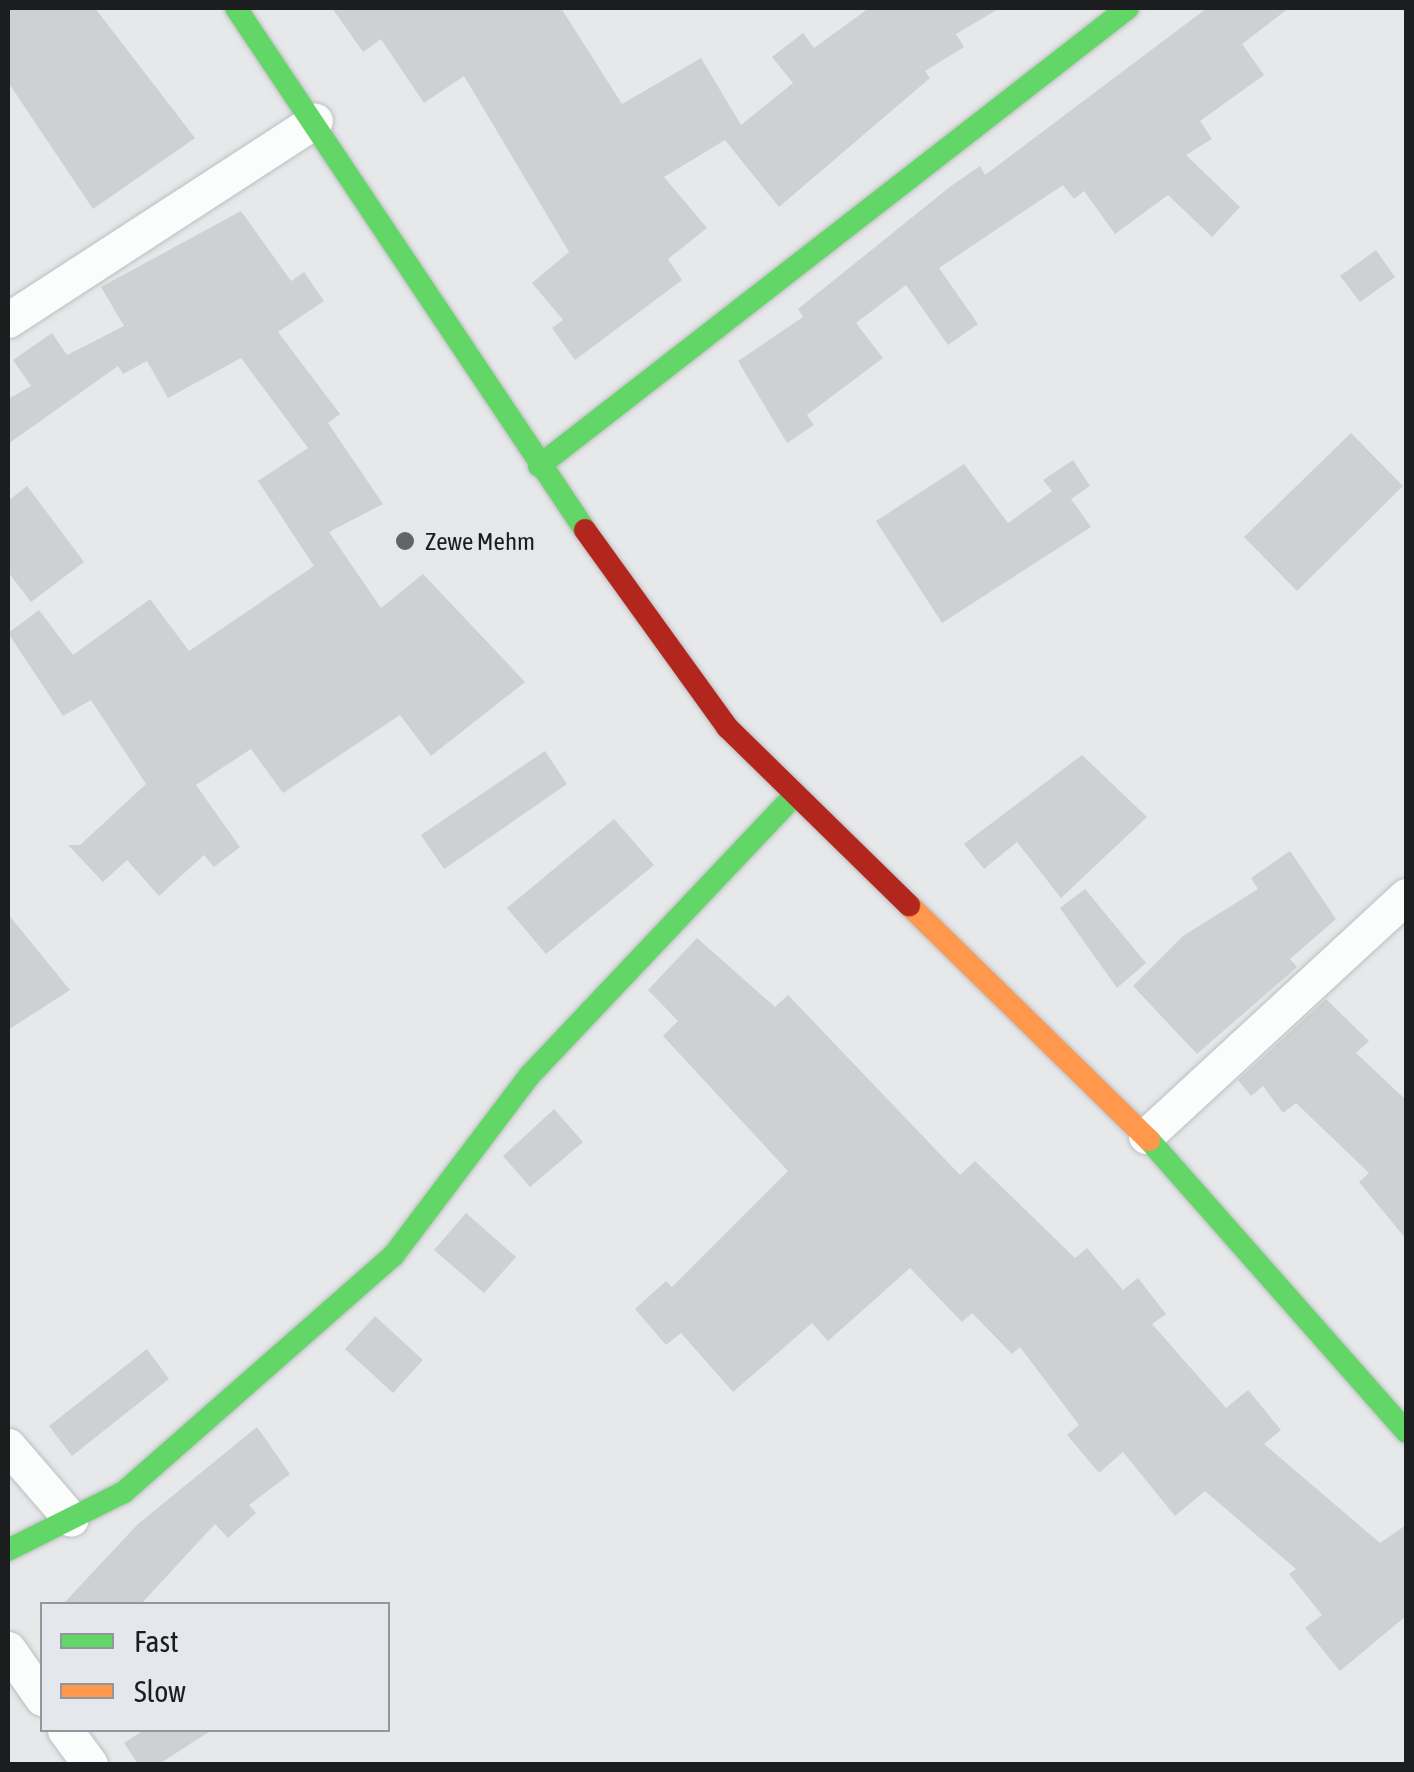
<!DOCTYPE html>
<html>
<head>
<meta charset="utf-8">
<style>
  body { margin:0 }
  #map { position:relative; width:1414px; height:1772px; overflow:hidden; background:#e6e8ea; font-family:"Asap Condensed",sans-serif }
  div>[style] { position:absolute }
  .building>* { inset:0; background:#cfd0d2 }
  .roads { filter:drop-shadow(0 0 2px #bdbec0) drop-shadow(0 0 2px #bdbec0) }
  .street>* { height:35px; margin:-17.5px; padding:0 17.5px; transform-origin:17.5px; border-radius:17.5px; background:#fbfcfc }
  .fast>* { height:22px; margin:-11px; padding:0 11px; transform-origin:11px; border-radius:11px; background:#63d668 }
  .slow>* { height:22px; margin:-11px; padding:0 11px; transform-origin:11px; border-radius:11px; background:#ff974d }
  .jam>* { height:22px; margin:-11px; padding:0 11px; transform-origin:11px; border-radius:11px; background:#b3261e }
  .dots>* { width:28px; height:28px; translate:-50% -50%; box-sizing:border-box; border:5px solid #e4e7ec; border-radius:50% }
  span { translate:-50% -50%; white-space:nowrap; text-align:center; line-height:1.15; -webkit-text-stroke:9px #e4e7ec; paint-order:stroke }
  .poi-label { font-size:25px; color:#1c1d1f }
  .left { translate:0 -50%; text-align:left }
  .frame { position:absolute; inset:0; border:10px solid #1c1d1f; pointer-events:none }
  .legend { position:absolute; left:40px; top:1602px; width:350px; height:130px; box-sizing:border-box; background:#e4e7ec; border:2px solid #94969a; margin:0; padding:12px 18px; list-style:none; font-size:30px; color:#1c1d1f }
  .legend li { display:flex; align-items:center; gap:20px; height:50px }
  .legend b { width:50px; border:2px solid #94969a }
</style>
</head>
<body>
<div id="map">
  <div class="building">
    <div style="clip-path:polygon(8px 8px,95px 8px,195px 138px,93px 209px,8px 82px)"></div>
    <div style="clip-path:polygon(332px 8px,561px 8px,622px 104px,701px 58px,741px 125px,793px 83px,772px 57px,803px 33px,814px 48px,869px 8px,1000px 8px,956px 34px,964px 47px,925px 71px,930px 78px,779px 207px,725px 140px,664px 177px,707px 228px,668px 259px,682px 280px,575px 360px,552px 328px,563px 320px,532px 283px,569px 252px,464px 76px,424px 103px,381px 39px,363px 52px)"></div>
    <div style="clip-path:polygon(1207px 8px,1289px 8px,1242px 44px,1264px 75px,1200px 121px,1212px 139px,1186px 155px,1240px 207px,1212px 237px,1168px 195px,1115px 234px,1084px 191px,1074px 199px,1063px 185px,939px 268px,978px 324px,948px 345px,906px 285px,856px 323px,883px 358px,807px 415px,814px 425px,787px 443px,738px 361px,803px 317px,798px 309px,951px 186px,980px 166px,985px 175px)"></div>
    <div style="clip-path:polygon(241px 211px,291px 281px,304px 272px,324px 301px,278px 332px,340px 414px,328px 423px,383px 504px,329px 532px,381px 608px,423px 574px,525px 682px,431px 756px,400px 715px,283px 793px,251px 749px,196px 785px,240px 847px,214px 867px,204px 855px,159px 896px,127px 860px,103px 882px,68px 845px,80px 845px,146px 784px,91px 700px,63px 716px,8px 633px,39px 610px,73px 655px,150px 599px,189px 651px,314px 566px,258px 481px,308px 448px,241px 358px,168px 398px,147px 361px,123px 374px,118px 366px,8px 444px,8px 399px,31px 386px,13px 360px,52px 333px,67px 355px,124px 326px,101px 287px)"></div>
    <div style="clip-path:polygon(1376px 250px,1395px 277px,1360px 302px,1340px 276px)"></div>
    <div style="clip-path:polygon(1351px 433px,1403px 486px,1297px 591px,1244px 537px)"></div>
    <div style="clip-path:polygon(1073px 460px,1090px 486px,1071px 499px,1091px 527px,942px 623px,876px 521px,964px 464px,1008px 523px,1052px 491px,1043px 480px)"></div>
    <div style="clip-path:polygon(27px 486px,84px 562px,31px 602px,8px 572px,8px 501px)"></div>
    <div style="clip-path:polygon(545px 751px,567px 784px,444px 869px,421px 835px)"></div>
    <div style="clip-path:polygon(1082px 755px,1147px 817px,1061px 898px,1017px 842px,984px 869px,964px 844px)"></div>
    <div style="clip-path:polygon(614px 819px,654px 865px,546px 954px,507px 908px)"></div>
    <div style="clip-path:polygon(1290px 851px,1336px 919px,1290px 959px,1297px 967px,1197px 1054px,1133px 986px,1183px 936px,1258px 889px,1251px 878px)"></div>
    <div style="clip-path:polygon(1085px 889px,1146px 963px,1117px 988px,1060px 908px)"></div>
    <div style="clip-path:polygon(8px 914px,70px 990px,8px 1030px)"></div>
    <div style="clip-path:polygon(697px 938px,775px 1007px,788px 995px,960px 1175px,975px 1161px,1075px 1258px,1087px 1248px,1123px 1290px,1138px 1278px,1166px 1314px,1152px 1324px,1226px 1408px,1248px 1390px,1281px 1430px,1264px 1444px,1380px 1543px,1406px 1525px,1406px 1616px,1340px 1671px,1305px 1628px,1322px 1615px,1289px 1574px,1296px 1569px,1205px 1491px,1175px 1516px,1123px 1452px,1099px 1473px,1067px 1435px,1079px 1425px,1020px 1347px,1012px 1354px,972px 1313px,962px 1322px,910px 1268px,828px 1341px,812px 1323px,733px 1392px,681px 1333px,666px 1345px,635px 1309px,666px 1281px,672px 1287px,788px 1171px,663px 1036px,678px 1021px,648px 990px)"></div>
    <div style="clip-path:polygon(1326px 999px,1369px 1041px,1356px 1053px,1406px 1100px,1406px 1239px,1359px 1182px,1369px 1173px,1296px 1103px,1283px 1113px,1263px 1086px,1251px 1096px,1238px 1080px)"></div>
    <div style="clip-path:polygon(554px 1109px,583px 1142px,530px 1187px,503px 1156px)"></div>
    <div style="clip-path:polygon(466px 1213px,516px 1257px,484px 1293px,434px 1250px)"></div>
    <div style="clip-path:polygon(375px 1316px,423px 1360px,393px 1393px,345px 1349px)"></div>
    <div style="clip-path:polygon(147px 1349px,169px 1379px,72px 1456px,49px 1426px)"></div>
    <div style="clip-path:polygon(257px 1427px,290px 1474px,249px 1505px,256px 1513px,228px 1538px,215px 1524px,141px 1604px,63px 1604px,138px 1524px)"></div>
    <div style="clip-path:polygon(144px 1730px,212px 1730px,159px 1764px,138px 1764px,124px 1743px)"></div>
  </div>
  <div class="roads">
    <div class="street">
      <div style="left:8px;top:320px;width:366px;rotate:-33deg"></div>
      <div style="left:1146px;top:1136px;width:354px;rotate:-42.7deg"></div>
      <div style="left:8px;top:1446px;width:96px;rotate:49.2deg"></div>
      <div style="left:8px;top:1649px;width:60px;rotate:55.2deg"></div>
      <div style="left:65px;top:1730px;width:42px;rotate:53.7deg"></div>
    </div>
    <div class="fast">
      <div style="left:236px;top:8px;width:628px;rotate:56.23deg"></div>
      <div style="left:539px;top:466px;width:746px;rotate:-37.87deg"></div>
      <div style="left:1149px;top:1140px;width:389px;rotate:48.6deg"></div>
      <div style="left:8px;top:1550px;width:130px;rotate:-26.6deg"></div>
      <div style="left:124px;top:1492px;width:358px;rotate:-41.3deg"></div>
      <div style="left:393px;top:1256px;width:227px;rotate:-52.9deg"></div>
      <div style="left:530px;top:1075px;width:381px;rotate:-46.6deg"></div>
    </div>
    <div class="slow">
      <div style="left:909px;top:905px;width:336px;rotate:44.4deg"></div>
    </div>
    <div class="jam">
      <div style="left:585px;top:530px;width:243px;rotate:54.2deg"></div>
      <div style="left:727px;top:727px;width:255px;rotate:44.4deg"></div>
    </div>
  </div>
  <div class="dots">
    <div style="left:405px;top:541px;background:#636466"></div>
  </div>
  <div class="poi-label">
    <span class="left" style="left:425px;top:541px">Zewe Mehm</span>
  </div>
  <div class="frame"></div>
  <ul class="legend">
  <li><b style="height:12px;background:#63d668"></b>Fast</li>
  <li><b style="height:12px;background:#ff974d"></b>Slow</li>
  </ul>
</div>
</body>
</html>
